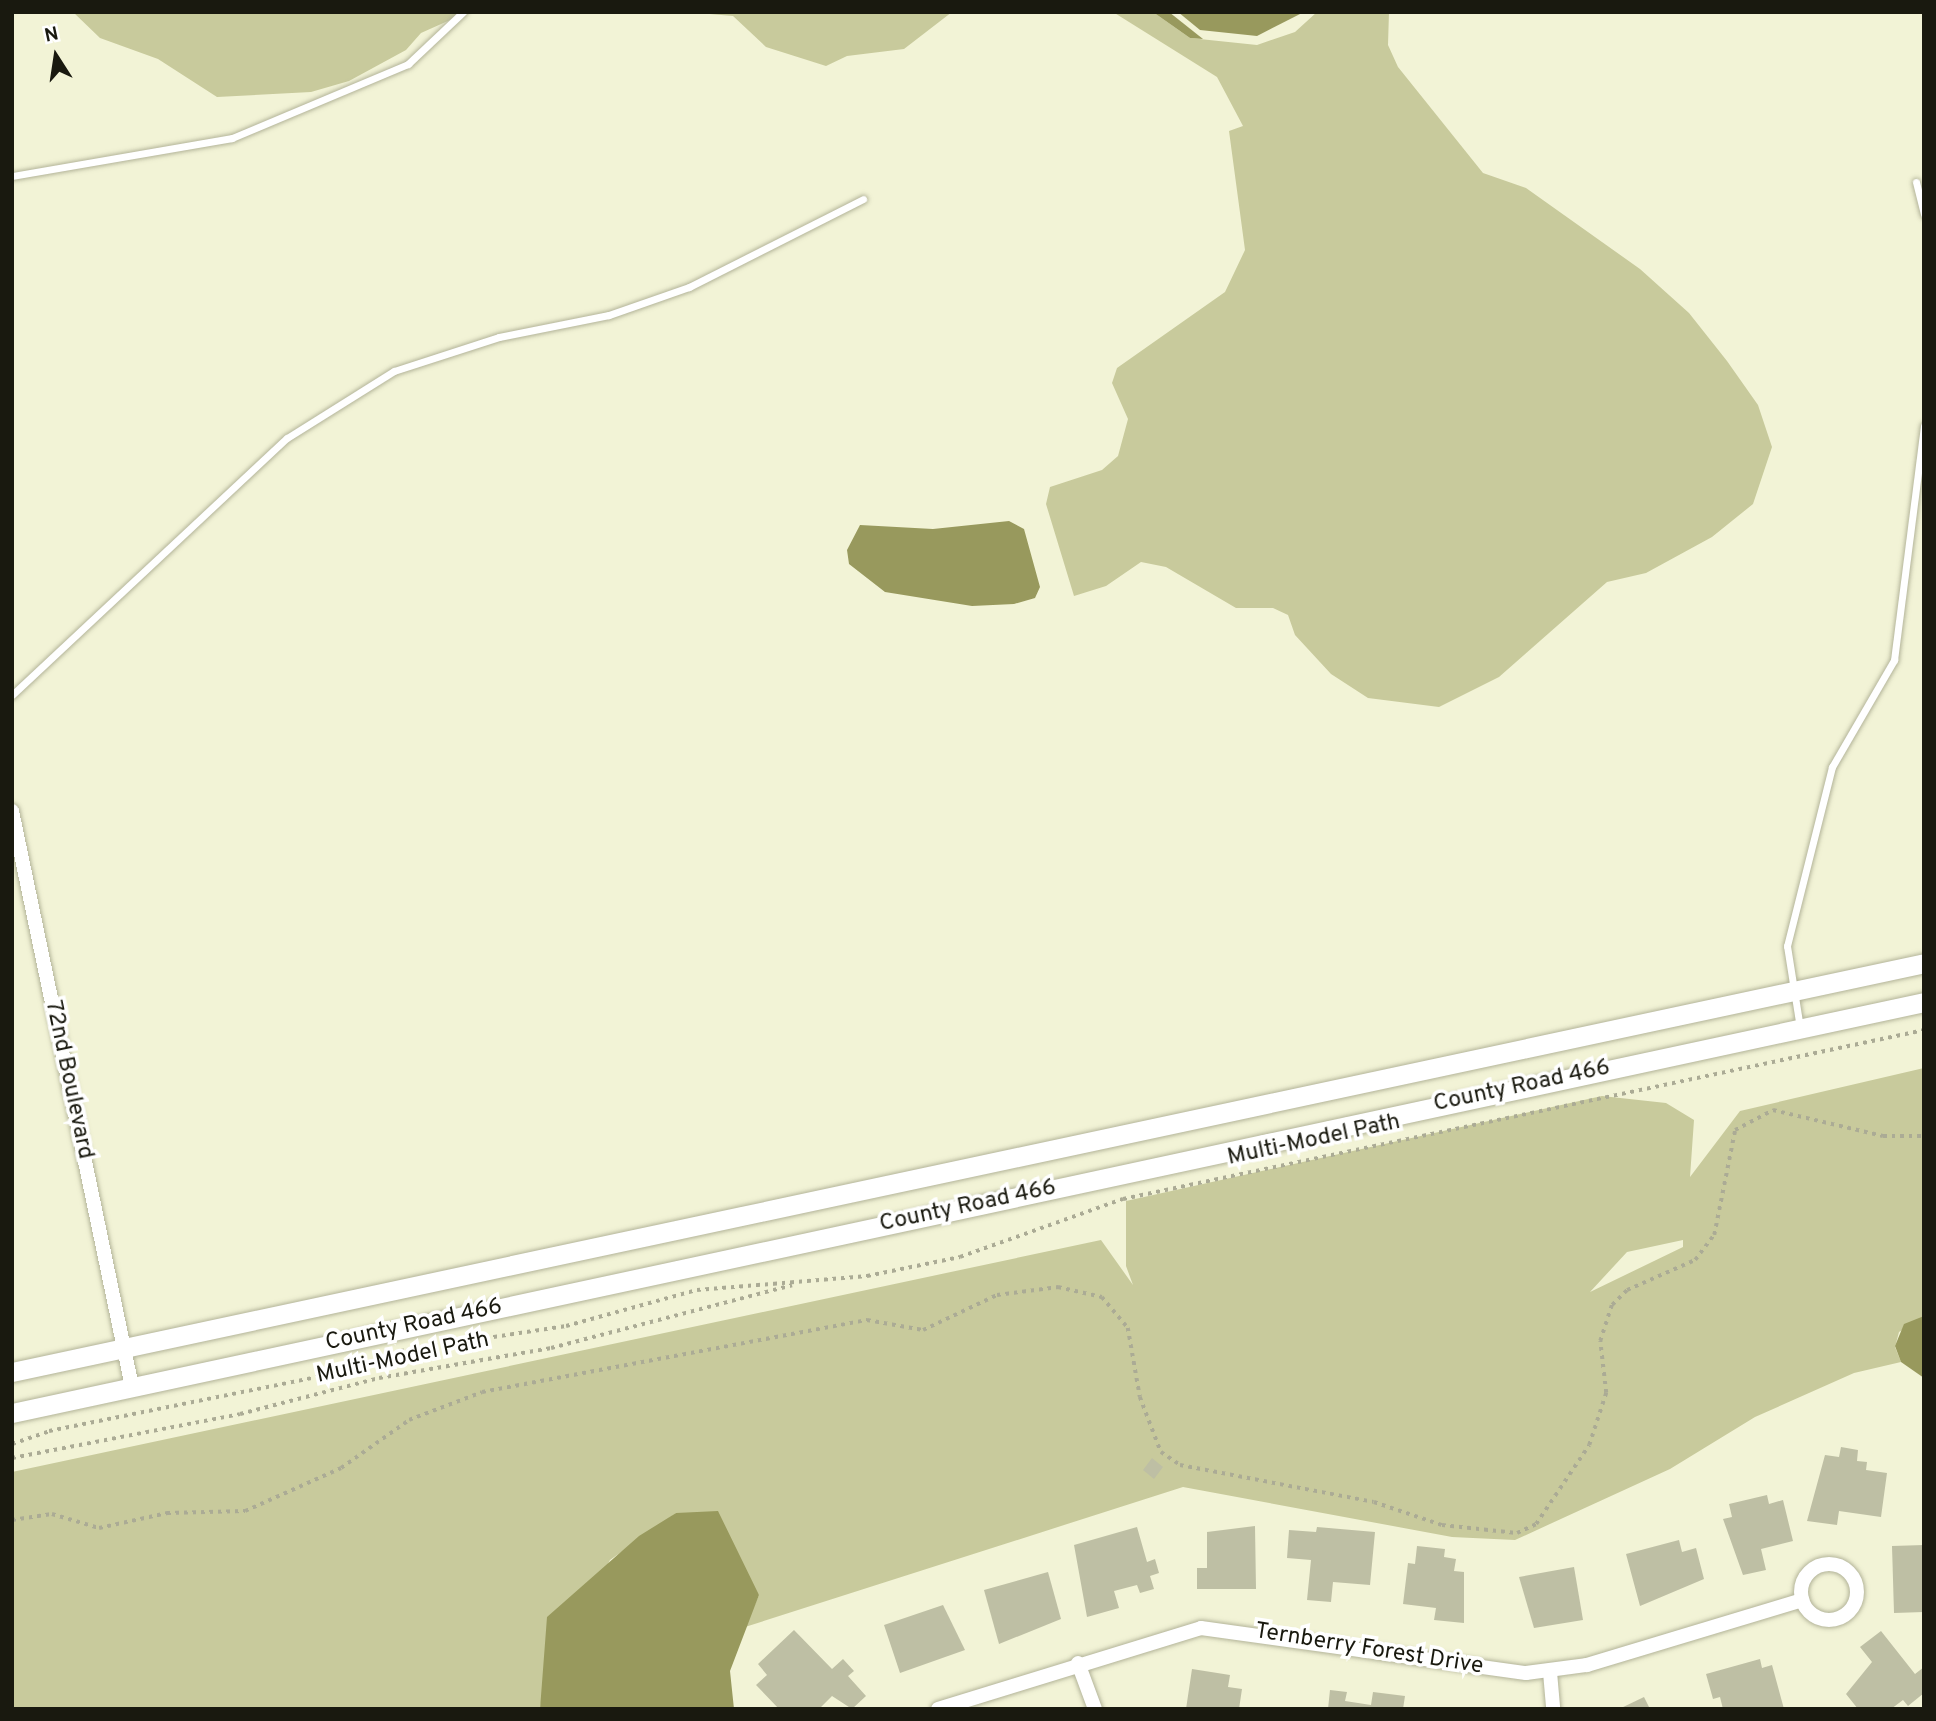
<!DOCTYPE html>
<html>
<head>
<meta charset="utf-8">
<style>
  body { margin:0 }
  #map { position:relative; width:1936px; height:1721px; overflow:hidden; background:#f2f3d6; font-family:Overpass,sans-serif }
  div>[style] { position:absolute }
  .green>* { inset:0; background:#c8ca9c }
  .water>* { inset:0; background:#98995d }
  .building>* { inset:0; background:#bebfa4 }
  .path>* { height:3.5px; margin-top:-1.75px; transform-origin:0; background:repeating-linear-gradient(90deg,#abab95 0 3.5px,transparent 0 8.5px) }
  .roads { filter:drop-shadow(0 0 2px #b3b499) drop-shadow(0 0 2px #b3b499) }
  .service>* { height:7px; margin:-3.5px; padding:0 3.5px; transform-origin:3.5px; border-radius:3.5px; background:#fff }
  .minor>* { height:14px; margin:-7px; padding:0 7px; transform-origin:7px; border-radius:7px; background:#fff }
  .minor>.ring { margin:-7px; padding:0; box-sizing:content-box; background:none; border:14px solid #fff; border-radius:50% }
  .secondary>* { height:19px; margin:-9.5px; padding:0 9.5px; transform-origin:9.5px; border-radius:9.5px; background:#fff }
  span { translate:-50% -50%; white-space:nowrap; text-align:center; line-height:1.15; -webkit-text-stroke:7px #fff; paint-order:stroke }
  .street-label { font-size:23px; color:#19190f }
  .frame { position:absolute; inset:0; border:14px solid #19190f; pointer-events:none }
  .north { position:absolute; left:21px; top:21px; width:70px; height:70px; -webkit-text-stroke:5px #fff; paint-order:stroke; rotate:348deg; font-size:19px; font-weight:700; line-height:28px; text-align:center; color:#19190f }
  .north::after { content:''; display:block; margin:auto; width:24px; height:32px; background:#19190f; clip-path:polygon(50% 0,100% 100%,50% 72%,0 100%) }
</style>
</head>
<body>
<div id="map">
  <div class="green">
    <div style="clip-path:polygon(73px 12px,468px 12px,421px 33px,406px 50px,349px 81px,311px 92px,217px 97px,158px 59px,100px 38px)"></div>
    <div style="clip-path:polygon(686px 12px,952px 12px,904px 49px,847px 56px,826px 66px,766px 47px,733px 16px)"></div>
    <div style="clip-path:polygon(1113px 12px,1153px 12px,1190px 38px,1257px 45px,1295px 32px,1317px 12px,1389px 12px,1388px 45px,1398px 67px,1483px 173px,1526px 188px,1640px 269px,1689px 313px,1727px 361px,1758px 405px,1772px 447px,1753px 504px,1712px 537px,1646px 573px,1607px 582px,1499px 677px,1439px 707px,1368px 698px,1331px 674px,1295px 635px,1288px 615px,1273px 608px,1236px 608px,1166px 567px,1141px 562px,1106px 586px,1074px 596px,1046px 504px,1050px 487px,1102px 470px,1118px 456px,1128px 419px,1112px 383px,1117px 368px,1225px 292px,1245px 250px,1229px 131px,1243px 126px,1217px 77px)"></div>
    <div style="clip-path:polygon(evenodd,1924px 1068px,1924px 1316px,1899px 1332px,1895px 1347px,1901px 1362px,1854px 1373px,1755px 1417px,1670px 1469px,1515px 1540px,1452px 1537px,1183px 1487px,745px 1627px,759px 1595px,676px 1513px,610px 1560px,543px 1689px,540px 1709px,12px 1709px,12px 1472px,1101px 1240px,1133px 1285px,1126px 1266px,1126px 1201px,1602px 1096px,1666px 1103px,1694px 1120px,1690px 1177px,1740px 1111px,1924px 1068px,1683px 1240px,1683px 1247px,1590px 1292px,1627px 1252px,1683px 1240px)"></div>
  </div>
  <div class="water">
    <div style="clip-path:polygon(1153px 12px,1169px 12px,1203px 39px,1190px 38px)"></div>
    <div style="clip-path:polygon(1178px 12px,1304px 12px,1257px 36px,1200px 30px)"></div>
    <div style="clip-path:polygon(1009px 521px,1024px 529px,1040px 587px,1035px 598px,1014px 604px,972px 606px,885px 592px,849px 564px,847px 550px,860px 525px,933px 529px)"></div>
    <div style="clip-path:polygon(1924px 1316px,1924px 1378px,1901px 1362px,1895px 1346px,1904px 1324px)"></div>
    <div style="clip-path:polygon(718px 1511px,759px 1595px,730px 1671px,734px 1709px,540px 1709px,547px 1617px,639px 1536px,676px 1513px)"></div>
  </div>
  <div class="building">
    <div style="clip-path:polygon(1841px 1447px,1858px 1450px,1857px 1461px,1867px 1462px,1866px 1470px,1887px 1473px,1881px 1517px,1839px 1511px,1837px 1525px,1807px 1521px,1825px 1455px,1839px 1457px)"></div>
    <div style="clip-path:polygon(1152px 1458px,1163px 1467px,1154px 1479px,1143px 1470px)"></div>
    <div style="clip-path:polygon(1767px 1495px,1769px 1504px,1783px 1500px,1793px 1541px,1761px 1549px,1766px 1570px,1743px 1575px,1723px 1519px,1732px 1517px,1729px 1504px)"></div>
    <div style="clip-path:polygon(1255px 1526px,1256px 1589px,1197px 1589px,1197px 1568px,1207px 1568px,1207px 1532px)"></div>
    <div style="clip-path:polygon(1137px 1527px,1147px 1562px,1155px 1559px,1159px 1573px,1150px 1576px,1154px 1589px,1140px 1593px,1137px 1585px,1114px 1591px,1119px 1608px,1087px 1617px,1074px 1545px)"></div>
    <div style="clip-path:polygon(1317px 1527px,1375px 1532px,1370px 1585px,1333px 1582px,1331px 1602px,1307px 1600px,1311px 1560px,1287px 1558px,1289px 1530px,1316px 1532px)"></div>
    <div style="clip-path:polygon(1679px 1540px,1682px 1552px,1696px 1548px,1704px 1579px,1640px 1606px,1626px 1554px)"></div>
    <div style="clip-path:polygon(1924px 1545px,1924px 1612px,1894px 1613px,1892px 1546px)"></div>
    <div style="clip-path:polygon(1417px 1546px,1445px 1549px,1444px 1557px,1456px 1559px,1454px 1571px,1464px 1572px,1464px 1623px,1434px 1620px,1436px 1608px,1403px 1604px,1408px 1563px,1415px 1564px)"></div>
    <div style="clip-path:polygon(1574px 1567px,1583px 1620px,1534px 1628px,1519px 1577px)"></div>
    <div style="clip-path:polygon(1048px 1572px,1061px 1619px,999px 1644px,984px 1590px)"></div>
    <div style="clip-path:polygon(943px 1605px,965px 1650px,900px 1673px,884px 1625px)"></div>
    <div style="clip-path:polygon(794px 1630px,832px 1669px,843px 1659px,854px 1671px,848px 1676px,866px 1696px,852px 1709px,832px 1696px,819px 1709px,779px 1709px,756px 1685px,767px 1675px,758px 1664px)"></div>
    <div style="clip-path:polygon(1881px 1631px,1915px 1674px,1924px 1667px,1924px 1693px,1908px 1706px,1903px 1700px,1891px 1709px,1858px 1709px,1846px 1694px,1872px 1662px,1860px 1647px)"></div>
    <div style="clip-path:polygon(1760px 1659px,1762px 1668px,1772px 1665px,1784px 1709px,1723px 1709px,1720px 1697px,1713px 1699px,1706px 1674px)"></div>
    <div style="clip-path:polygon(1192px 1669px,1230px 1675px,1228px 1687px,1242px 1689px,1239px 1709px,1186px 1709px)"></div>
    <div style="clip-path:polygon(1330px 1690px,1347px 1692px,1345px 1701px,1371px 1705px,1373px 1692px,1405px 1696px,1403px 1709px,1328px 1709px)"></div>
    <div style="clip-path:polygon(1644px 1697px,1650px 1709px,1619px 1709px)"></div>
  </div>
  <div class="path">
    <div style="left:12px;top:1444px;width:39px;rotate:-19deg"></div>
    <div style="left:49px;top:1431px;width:304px;rotate:-11.4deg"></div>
    <div style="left:347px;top:1371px;width:58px;rotate:-20.3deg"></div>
    <div style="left:401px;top:1351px;width:167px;rotate:-8.6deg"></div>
    <div style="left:566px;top:1326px;width:136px;rotate:-15.4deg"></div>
    <div style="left:697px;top:1290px;width:171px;rotate:-4.7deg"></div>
    <div style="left:867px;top:1276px;width:95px;rotate:-11.5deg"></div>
    <div style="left:960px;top:1257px;width:173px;rotate:-19.6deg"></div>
    <div style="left:1123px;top:1199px;width:819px;rotate:-11.91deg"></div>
    <div style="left:12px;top:1458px;width:232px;rotate:-10.9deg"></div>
    <div style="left:240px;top:1414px;width:144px;rotate:-14.5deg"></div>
    <div style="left:379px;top:1378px;width:175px;rotate:-9.9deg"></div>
    <div style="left:551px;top:1348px;width:249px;rotate:-14.6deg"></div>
    <div style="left:12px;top:1520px;width:40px;rotate:-8.5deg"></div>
    <div style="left:52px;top:1514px;width:49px;rotate:16.6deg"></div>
    <div style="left:99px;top:1528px;width:70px;rotate:-12.4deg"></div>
    <div style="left:167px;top:1513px;width:78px;rotate:-1.5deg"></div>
    <div style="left:245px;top:1511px;width:105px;rotate:-24.1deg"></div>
    <div style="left:341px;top:1468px;width:83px;rotate:-35.2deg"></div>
    <div style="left:409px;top:1420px;width:78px;rotate:-21deg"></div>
    <div style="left:482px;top:1392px;width:392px;rotate:-10.6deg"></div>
    <div style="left:867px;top:1320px;width:57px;rotate:10.1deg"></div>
    <div style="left:923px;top:1330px;width:82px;rotate:-25.3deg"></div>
    <div style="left:997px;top:1295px;width:62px;rotate:-7.5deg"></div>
    <div style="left:1058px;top:1287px;width:45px;rotate:12.8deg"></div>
    <div style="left:1102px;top:1297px;width:40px;rotate:50deg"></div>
    <div style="left:1128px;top:1328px;width:70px;rotate:80.1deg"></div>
    <div style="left:1140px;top:1397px;width:59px;rotate:69.1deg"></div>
    <div style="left:1161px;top:1452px;width:23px;rotate:34deg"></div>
    <div style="left:1180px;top:1465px;width:197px;rotate:10.8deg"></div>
    <div style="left:1374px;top:1502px;width:72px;rotate:18.7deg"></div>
    <div style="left:1442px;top:1525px;width:75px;rotate:6.1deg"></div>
    <div style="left:1517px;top:1533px;width:21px;rotate:-25deg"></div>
    <div style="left:1536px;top:1524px;width:95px;rotate:-56.1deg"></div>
    <div style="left:1589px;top:1445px;width:55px;rotate:-71.9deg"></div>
    <div style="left:1606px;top:1393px;width:52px;rotate:-96.6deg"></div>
    <div style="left:1600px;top:1341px;width:38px;rotate:-72deg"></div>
    <div style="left:1612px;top:1305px;width:21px;rotate:-45deg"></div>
    <div style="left:1627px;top:1290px;width:74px;rotate:-23.8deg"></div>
    <div style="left:1695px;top:1260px;width:31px;rotate:-53deg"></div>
    <div style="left:1714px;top:1235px;width:107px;rotate:-78.7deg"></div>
    <div style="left:1735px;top:1130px;width:43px;rotate:-27.8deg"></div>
    <div style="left:1773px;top:1110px;width:113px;rotate:13.3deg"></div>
    <div style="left:1883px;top:1136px;width:41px"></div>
  </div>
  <div class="roads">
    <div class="service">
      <div style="left:12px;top:176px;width:223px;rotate:-9.8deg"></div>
      <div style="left:232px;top:138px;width:191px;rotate:-22.8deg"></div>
      <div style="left:408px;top:64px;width:76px;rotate:-43.4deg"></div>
      <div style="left:1916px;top:182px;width:33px;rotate:76deg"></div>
      <div style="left:12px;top:695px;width:376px;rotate:-43.1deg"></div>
      <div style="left:287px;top:438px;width:126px;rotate:-32.1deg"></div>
      <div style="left:394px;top:371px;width:110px;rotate:-17.9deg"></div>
      <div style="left:499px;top:337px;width:112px;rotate:-11.3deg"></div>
      <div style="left:609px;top:315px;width:85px;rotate:-19.3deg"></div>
      <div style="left:689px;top:287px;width:195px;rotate:-26.8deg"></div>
      <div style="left:1800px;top:1028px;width:83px;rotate:-99deg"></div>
      <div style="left:1787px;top:946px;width:185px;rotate:-75.9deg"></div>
      <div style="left:1832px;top:767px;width:124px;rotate:-59.9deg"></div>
      <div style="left:1894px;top:660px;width:236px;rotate:-82.7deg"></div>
    </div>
    <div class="minor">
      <div style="left:12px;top:811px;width:588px;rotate:78.23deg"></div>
      <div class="ring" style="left:1801px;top:1564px;width:42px;height:42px"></div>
      <div style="left:1078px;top:1663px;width:49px;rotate:69.7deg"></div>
      <div style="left:1550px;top:1672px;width:37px;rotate:85deg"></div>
      <div style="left:938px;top:1709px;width:275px;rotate:-17.1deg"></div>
      <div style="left:1201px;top:1628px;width:328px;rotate:7.9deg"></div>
      <div style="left:1526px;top:1673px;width:62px;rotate:-7.5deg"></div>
      <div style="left:1587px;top:1665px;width:225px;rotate:-16.8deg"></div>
    </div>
    <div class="secondary">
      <div style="left:12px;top:1372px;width:1955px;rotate:-12.07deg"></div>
      <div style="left:12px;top:1413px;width:1956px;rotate:-12.13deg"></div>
    </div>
  </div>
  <div class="street-label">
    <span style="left:68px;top:1080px;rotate:78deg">72nd Boulevard</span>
    <span style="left:1522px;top:1087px;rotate:-12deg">County Road 466</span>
    <span style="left:1314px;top:1141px;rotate:-12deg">Multi-Model Path</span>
    <span style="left:968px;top:1207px;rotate:-12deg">County Road 466</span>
    <span style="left:414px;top:1326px;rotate:-12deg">County Road 466</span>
    <span style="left:403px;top:1359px;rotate:-12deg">Multi-Model Path</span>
    <span style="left:1369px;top:1650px;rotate:9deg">Ternberry Forest Drive</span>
  </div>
  <div class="frame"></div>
  <div class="north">N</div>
</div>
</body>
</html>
